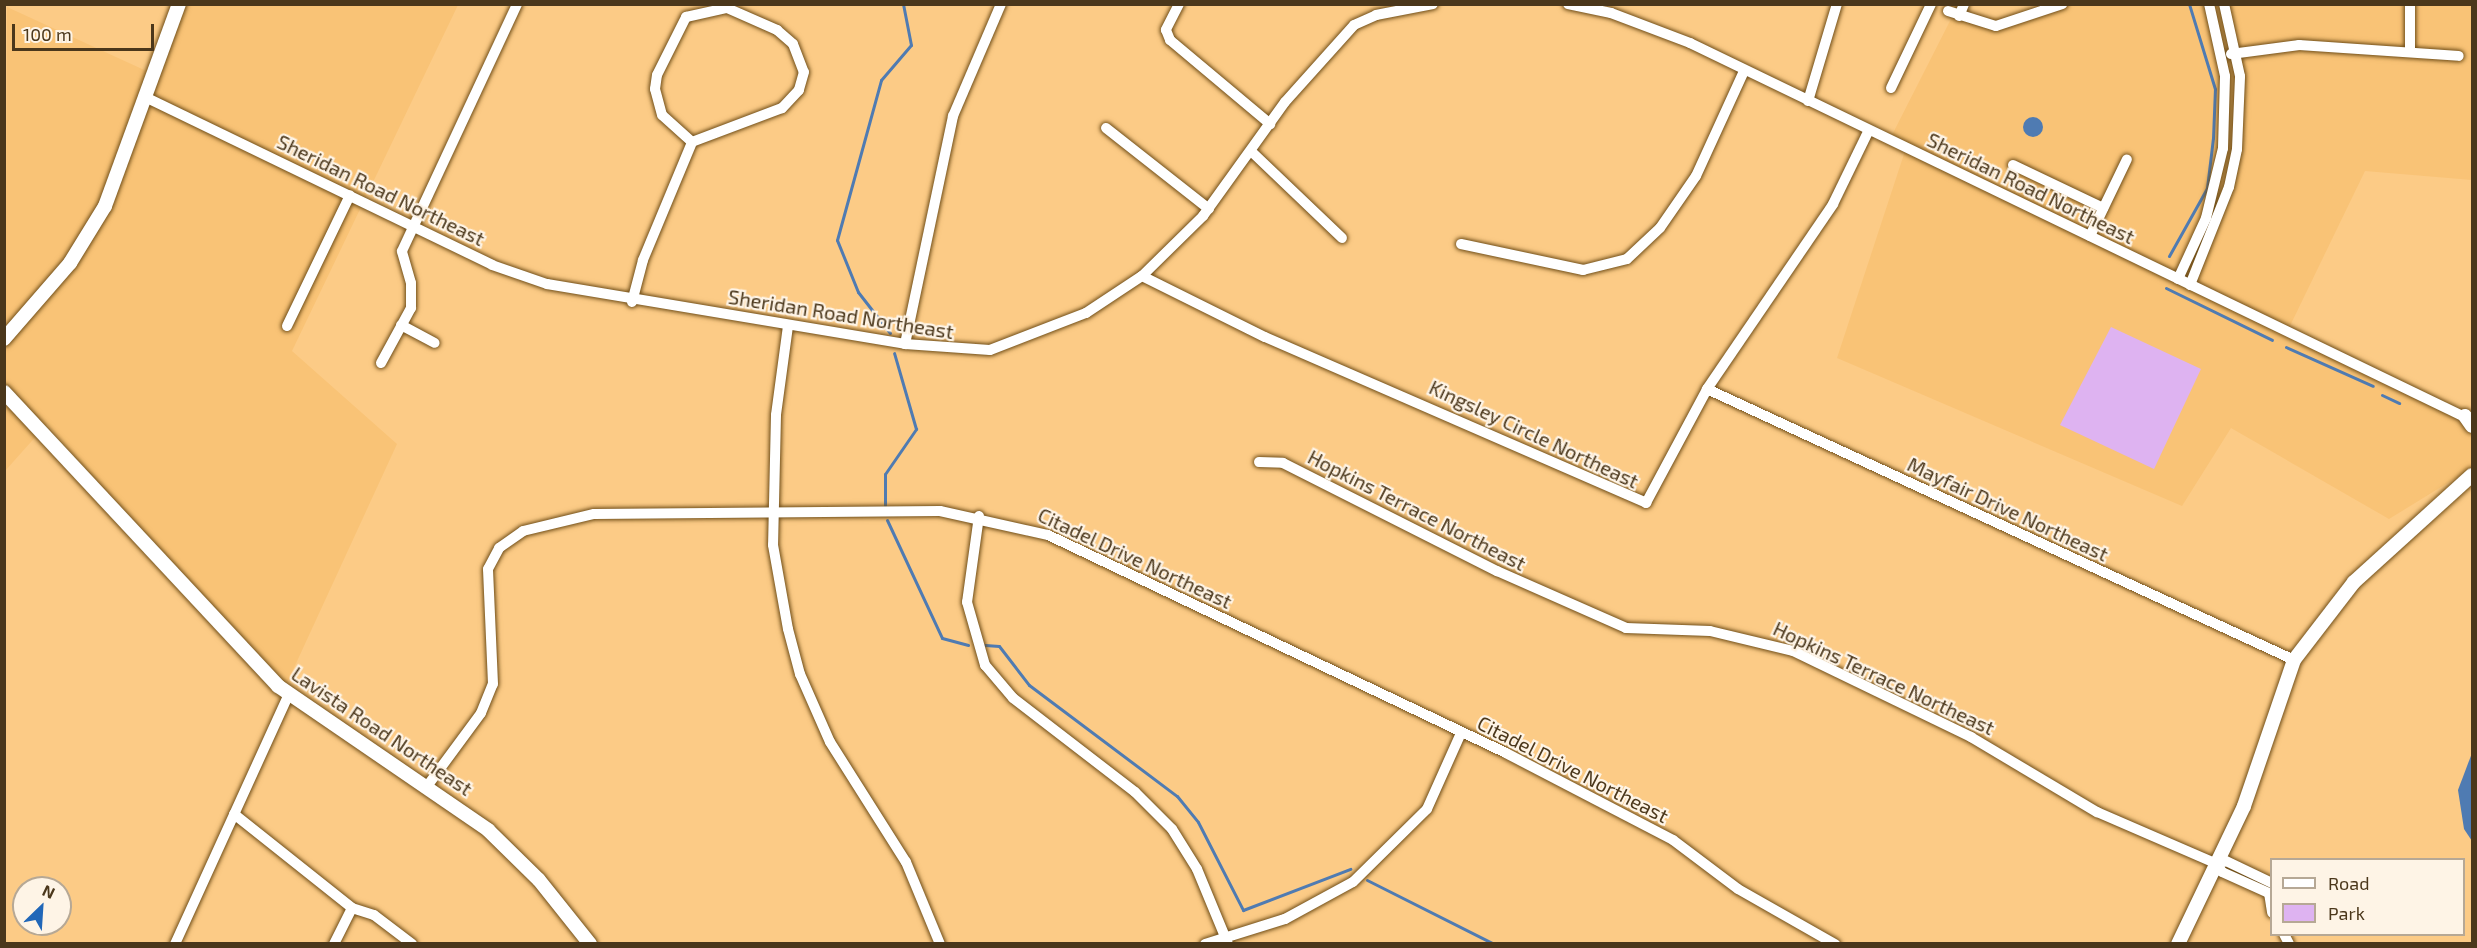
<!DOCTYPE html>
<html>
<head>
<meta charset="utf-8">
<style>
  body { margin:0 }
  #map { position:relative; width:2477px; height:948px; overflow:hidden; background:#fccb86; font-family:"Exo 2",sans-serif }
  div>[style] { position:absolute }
  .built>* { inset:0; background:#f9c376 }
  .green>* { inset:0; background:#deb3f1 }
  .water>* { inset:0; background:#4f7bb2 }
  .round { border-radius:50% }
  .stream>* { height:3px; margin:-1.5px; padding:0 1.5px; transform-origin:1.5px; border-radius:1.5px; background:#4f7bb2 }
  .roads { filter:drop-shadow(0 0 2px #704e18) drop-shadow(0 0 2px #704e18) }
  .minor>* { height:10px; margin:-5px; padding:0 5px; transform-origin:5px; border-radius:5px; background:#fff }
  .secondary>* { height:14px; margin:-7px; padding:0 7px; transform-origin:7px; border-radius:7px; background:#fff }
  span { translate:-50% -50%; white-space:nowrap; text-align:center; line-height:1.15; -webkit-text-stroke:4.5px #fef4e6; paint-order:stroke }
  .street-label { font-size:20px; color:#4b371b }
  .frame { position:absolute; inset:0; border:6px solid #4b371b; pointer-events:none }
  .legend { position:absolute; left:2270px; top:858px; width:195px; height:78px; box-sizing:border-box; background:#fef4e6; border:2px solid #b6a895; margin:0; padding:8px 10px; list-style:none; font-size:18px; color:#4b371b }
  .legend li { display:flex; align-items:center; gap:12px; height:30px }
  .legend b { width:30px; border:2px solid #b6a895 }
  .north { position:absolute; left:12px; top:876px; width:60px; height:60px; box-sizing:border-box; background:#fef4e6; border:2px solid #b6a895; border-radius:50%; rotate:25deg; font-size:16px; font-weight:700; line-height:24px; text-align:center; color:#4b371b }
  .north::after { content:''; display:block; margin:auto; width:21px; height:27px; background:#2167b8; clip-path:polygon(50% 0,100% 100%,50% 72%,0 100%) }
  .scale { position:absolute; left:12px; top:24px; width:142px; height:27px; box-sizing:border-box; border:3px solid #4b371b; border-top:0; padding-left:8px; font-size:18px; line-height:21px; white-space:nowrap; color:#4b371b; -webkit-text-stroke:4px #fef4e6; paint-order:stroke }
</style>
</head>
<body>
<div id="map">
  <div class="built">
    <div style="clip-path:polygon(2072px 4px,2472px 5px,2472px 180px,2365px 171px,2288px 330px,2472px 416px,2472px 468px,2389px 519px,2231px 428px,2182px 506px,1837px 358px,1906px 148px,1890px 139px,1952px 17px,2035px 18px)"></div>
    <div style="clip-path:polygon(180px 5px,458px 5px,292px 351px,397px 444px,287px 683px,235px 639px,47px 424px,5px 471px,7px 7px,153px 74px)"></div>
  </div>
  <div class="green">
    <div style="clip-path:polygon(2111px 327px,2201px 369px,2154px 469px,2060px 425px)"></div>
  </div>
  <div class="water">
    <div class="round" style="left:2023px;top:117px;width:20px;height:20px"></div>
    <div style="clip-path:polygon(2472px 753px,2472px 841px,2464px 829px,2458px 790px)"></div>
  </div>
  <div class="stream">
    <div style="left:2169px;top:256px;width:78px;rotate:-60.8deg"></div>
    <div style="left:2207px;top:188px;width:50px;rotate:-83.2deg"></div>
    <div style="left:2213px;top:138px;width:49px;rotate:-87.7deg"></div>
    <div style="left:2215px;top:89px;width:89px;rotate:-107deg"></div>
    <div style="left:2166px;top:288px;width:118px;rotate:26.1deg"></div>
    <div style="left:890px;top:333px;width:52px;rotate:-128deg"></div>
    <div style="left:858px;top:292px;width:56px;rotate:-112deg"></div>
    <div style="left:837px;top:240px;width:166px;rotate:-74.6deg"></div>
    <div style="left:881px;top:80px;width:46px;rotate:-49.4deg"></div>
    <div style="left:911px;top:45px;width:42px;rotate:-101deg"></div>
    <div style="left:2286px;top:347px;width:95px;rotate:24.1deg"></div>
    <div style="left:2382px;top:395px;width:19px;rotate:25deg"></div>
    <div style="left:885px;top:505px;width:31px;rotate:-90deg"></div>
    <div style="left:885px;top:474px;width:55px;rotate:-55.4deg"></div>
    <div style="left:916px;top:429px;width:79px;rotate:-106.1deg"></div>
    <div style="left:887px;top:520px;width:130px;rotate:65deg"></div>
    <div style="left:942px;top:638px;width:27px;rotate:15deg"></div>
    <div style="left:985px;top:645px;width:14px;rotate:4deg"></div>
    <div style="left:999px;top:646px;width:49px;rotate:52.4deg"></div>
    <div style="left:1029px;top:685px;width:185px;rotate:36.9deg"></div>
    <div style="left:1177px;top:796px;width:33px;rotate:51deg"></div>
    <div style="left:1198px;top:822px;width:99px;rotate:62.9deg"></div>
    <div style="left:1243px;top:910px;width:115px;rotate:-21deg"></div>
    <div style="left:1367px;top:880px;width:142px;rotate:26.7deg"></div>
  </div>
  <div class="roads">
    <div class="minor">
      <div style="left:1179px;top:4px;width:29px;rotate:117deg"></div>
      <div style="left:1166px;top:30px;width:11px;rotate:68deg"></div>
      <div style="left:1170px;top:40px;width:131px;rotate:40deg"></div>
      <div style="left:1568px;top:4px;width:44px;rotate:11.8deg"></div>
      <div style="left:1611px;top:13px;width:85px;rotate:20.8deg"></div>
      <div style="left:1690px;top:43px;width:867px;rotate:25.77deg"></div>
      <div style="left:2410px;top:4px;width:46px;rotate:90deg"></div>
      <div style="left:727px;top:8px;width:55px;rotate:23.7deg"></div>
      <div style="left:777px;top:30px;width:21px;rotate:41deg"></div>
      <div style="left:793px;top:44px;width:30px;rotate:69deg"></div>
      <div style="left:804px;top:72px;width:19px;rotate:106deg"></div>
      <div style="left:799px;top:90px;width:25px;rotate:133deg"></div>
      <div style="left:782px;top:108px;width:96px;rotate:159.3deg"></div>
      <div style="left:692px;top:142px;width:40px;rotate:-138deg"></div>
      <div style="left:662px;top:115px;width:27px;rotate:-105deg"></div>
      <div style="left:655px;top:89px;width:14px;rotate:-82deg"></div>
      <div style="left:657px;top:75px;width:65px;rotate:-63.4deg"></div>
      <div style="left:686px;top:17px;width:42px;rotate:-12.4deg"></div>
      <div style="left:1948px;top:11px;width:50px;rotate:17.4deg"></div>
      <div style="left:1996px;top:26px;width:70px;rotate:-18.4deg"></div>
      <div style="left:1959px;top:16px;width:13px;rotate:-67deg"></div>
      <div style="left:2231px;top:54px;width:69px;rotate:-7.5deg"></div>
      <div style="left:2299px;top:45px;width:160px;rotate:3.9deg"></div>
      <div style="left:1891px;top:88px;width:93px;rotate:-64.5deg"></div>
      <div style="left:147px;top:98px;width:383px;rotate:25.8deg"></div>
      <div style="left:492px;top:265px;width:58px;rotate:19.1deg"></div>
      <div style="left:547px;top:284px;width:363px;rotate:9.5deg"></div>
      <div style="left:905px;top:344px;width:85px;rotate:4deg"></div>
      <div style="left:990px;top:350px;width:103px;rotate:-21.1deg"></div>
      <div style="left:1086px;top:313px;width:67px;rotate:-33.5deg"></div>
      <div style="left:1142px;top:276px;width:86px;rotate:-44.5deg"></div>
      <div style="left:1203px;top:216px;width:140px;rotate:-54.3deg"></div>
      <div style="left:1285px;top:102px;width:103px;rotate:-48.1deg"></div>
      <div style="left:1354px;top:25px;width:24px;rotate:-24deg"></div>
      <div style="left:1376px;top:15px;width:58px;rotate:-10.9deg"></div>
      <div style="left:1808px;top:101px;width:101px;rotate:-73.4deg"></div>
      <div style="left:1106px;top:128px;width:131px;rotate:38.2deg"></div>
      <div style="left:1253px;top:153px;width:123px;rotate:43.7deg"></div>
      <div style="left:2013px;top:165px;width:100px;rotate:25.5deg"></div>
      <div style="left:2090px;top:236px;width:85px;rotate:-64.3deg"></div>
      <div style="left:1461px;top:244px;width:125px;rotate:12deg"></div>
      <div style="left:1583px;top:270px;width:45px;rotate:-14deg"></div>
      <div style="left:1627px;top:259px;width:45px;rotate:-43.2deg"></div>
      <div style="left:1660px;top:228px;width:63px;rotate:-55.3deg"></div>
      <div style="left:1696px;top:176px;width:115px;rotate:-65.4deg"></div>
      <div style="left:1142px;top:276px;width:137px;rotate:26.4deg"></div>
      <div style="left:1265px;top:337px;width:416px;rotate:23.5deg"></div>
      <div style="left:1646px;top:503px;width:129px;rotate:-61.8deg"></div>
      <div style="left:1707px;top:389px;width:224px;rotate:-55.7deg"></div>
      <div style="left:1833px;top:204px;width:82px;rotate:-64.1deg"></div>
      <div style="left:2178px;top:279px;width:67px;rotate:-65.3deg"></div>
      <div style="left:2206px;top:218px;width:72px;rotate:-76.3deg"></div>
      <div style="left:2223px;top:148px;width:72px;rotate:-88.4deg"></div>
      <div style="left:2225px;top:76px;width:74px;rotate:-102.5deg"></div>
      <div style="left:2190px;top:285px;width:105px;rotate:-68.3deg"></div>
      <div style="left:2229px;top:187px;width:39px;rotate:-78deg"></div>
      <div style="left:2237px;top:149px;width:73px;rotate:-87.6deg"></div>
      <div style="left:2240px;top:76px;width:74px;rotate:-102.5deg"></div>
      <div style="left:632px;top:302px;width:43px;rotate:-75.3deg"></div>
      <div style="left:643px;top:260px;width:128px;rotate:-67.4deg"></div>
      <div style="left:401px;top:325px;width:38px;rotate:28deg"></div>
      <div style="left:287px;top:326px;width:145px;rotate:-64.3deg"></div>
      <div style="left:788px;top:326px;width:90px;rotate:97.7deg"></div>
      <div style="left:776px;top:415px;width:130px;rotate:91.3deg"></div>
      <div style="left:773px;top:545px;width:85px;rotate:79.9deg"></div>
      <div style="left:788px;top:629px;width:47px;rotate:75.1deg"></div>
      <div style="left:800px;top:674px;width:74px;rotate:66.2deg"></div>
      <div style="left:830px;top:742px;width:142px;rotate:57.7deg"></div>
      <div style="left:906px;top:862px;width:89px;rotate:67.5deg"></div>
      <div style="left:905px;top:344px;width:233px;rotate:-78.1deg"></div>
      <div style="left:953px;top:116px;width:122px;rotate:-66.8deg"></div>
      <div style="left:381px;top:363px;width:63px;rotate:-61.4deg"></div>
      <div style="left:411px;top:308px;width:25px;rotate:-90deg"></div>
      <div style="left:411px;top:283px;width:33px;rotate:-106deg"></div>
      <div style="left:402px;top:251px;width:272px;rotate:-65deg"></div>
      <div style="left:1707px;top:389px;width:647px;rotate:24.78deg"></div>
      <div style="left:1259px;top:462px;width:24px;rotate:2deg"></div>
      <div style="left:1283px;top:463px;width:240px;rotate:26.8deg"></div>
      <div style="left:1497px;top:571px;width:141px;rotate:23.8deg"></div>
      <div style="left:1626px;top:628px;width:84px;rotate:2deg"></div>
      <div style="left:1710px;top:631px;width:85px;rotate:13.5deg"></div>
      <div style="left:1793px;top:651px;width:198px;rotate:25.8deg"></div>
      <div style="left:1971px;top:737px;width:147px;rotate:30.8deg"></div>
      <div style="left:2097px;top:812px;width:131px;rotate:23.4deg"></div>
      <div style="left:979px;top:516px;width:87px;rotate:97.9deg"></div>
      <div style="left:967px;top:602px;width:66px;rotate:74.1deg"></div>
      <div style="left:985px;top:665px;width:43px;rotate:49.7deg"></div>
      <div style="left:1013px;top:698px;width:154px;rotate:37.6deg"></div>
      <div style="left:1135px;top:792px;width:52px;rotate:45deg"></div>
      <div style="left:1172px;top:829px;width:47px;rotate:58deg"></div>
      <div style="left:1197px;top:869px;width:81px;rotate:67.5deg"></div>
      <div style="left:428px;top:785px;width:89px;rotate:-53.6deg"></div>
      <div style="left:481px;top:713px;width:31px;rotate:-68deg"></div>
      <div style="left:493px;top:684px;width:115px;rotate:-92.5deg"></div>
      <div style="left:488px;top:569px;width:24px;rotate:-62deg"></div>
      <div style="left:499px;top:548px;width:29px;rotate:-35deg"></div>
      <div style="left:523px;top:531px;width:73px;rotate:-13.5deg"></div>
      <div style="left:594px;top:514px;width:346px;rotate:-0.5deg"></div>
      <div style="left:940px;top:511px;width:111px;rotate:12.5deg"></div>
      <div style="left:1048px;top:535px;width:507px;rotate:25.45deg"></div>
      <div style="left:1506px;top:753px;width:188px;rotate:27.5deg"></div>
      <div style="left:1673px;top:840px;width:81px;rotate:37deg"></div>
      <div style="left:1738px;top:889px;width:112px;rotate:29.6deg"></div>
      <div style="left:234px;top:814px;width:151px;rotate:38.5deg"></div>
      <div style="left:352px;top:908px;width:23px;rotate:18deg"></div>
      <div style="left:374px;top:915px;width:48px;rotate:37.3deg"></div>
      <div style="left:2217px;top:864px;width:9px;rotate:58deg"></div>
      <div style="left:2222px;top:872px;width:51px;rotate:24.1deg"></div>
      <div style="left:2269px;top:893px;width:20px;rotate:81deg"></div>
      <div style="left:2217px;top:864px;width:9px;rotate:-18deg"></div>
      <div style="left:2226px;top:861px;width:51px;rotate:25.6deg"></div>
      <div style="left:2284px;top:934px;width:11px;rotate:63deg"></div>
      <div style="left:175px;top:944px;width:275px;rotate:-65.5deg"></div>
      <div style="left:334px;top:944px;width:40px;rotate:-63.4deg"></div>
      <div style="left:1205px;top:944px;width:84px;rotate:-17.4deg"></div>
      <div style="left:1285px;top:919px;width:77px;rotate:-28.6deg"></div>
      <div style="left:1353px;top:882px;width:104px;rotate:-44.6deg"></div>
      <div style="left:1427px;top:809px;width:83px;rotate:-65.9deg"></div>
    </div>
    <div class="secondary">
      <div style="left:4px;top:339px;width:101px;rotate:-49deg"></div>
      <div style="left:70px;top:263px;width:67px;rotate:-58.4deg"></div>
      <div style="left:105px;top:206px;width:215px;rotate:-69.9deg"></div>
      <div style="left:4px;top:392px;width:402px;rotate:47deg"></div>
      <div style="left:278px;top:686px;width:255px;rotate:34.4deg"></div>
      <div style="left:488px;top:830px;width:71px;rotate:44.4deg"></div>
      <div style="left:539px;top:880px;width:82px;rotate:51.4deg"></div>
      <div style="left:2465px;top:416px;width:12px;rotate:55deg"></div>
      <div style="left:2178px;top:944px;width:153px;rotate:-64.4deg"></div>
      <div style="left:2244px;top:806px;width:154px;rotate:-71.1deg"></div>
      <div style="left:2294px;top:660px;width:98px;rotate:-52.4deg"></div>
      <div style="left:2354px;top:582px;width:159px;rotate:-42.2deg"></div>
    </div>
  </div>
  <div class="street-label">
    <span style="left:2031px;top:188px;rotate:26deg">Sheridan Road Northeast</span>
    <span style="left:381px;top:190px;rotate:26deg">Sheridan Road Northeast</span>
    <span style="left:841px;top:314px;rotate:9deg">Sheridan Road Northeast</span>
    <span style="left:1534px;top:434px;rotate:25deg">Kingsley Circle Northeast</span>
    <span style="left:2008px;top:509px;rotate:25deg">Mayfair Drive Northeast</span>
    <span style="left:1417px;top:510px;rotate:27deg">Hopkins Terrace Northeast</span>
    <span style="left:1135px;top:558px;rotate:25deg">Citadel Drive Northeast</span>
    <span style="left:1884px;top:678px;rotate:25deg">Hopkins Terrace Northeast</span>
    <span style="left:382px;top:731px;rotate:34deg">Lavista Road Northeast</span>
    <span style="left:1573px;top:769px;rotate:27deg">Citadel Drive Northeast</span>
  </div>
  <div class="frame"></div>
  <ul class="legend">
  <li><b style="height:8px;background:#fff"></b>Road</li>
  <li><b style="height:16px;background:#deb3f1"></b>Park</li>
  </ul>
  <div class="north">N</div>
  <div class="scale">100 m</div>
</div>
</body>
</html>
